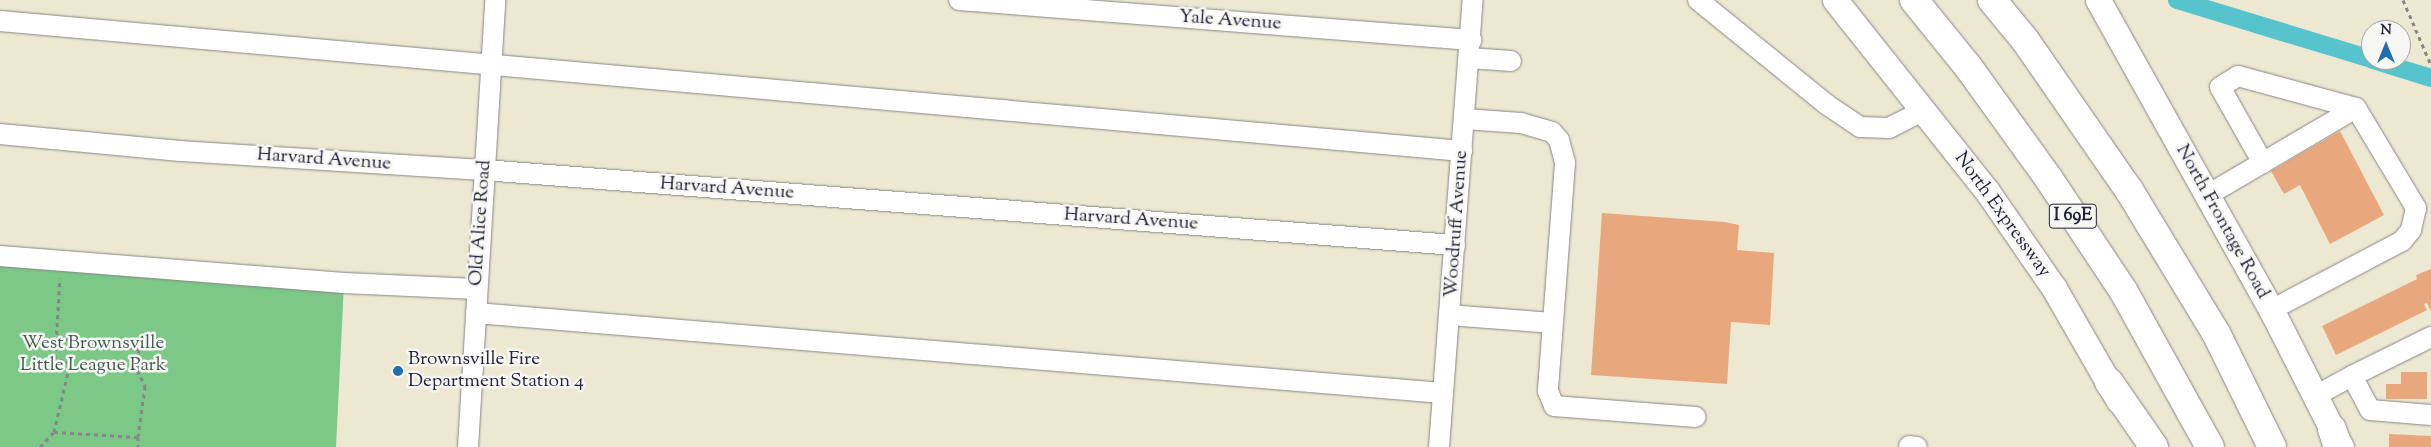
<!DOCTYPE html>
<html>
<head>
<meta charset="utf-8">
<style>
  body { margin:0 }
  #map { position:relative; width:2431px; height:447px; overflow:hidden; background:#ede8d1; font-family:"Sorts Mill Goudy",serif }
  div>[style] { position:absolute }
  .green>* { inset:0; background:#7bc887 }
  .canal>* { height:18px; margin:-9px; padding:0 9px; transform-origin:9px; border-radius:9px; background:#56c3cd }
  .building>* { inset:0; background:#e8a77c }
  .path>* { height:3px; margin-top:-1.5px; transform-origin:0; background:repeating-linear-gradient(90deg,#888586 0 4px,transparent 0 8px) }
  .roads { filter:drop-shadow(0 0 1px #888586) drop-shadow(0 0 1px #888586) }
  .minor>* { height:20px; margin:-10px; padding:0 10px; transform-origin:10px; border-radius:10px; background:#fff }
  .major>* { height:25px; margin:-12.5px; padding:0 12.5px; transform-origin:12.5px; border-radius:12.5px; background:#fff }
  .highway>* { height:28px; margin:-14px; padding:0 14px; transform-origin:14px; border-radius:14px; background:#fff }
  .dots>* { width:14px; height:14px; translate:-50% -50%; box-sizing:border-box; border:2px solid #f6f6f2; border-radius:50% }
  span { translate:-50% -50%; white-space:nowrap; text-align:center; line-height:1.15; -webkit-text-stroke:5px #f6f6f2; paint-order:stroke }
  .shield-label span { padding:1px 4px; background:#f6f6f2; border:1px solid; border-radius:4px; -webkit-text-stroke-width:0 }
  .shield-label { font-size:18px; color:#22223b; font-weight:700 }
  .street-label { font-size:19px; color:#22223b }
  .park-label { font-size:19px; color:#415c56 }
  .poi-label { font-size:19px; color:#22223b }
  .left { translate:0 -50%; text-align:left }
  .north { position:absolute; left:2361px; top:20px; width:50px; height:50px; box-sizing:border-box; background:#f6f6f2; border:1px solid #a1a1a9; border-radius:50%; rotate:0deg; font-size:14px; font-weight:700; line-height:20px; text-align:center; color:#22223b }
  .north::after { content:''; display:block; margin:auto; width:18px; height:22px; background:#1f6fb2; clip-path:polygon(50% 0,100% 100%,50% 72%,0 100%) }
</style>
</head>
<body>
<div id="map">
  <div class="green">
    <div style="clip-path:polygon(0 256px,344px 283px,336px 447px,0 447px)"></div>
  </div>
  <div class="canal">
    <div style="left:2177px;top:0;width:203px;rotate:16.9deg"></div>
    <div style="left:2373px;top:60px;width:61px;rotate:17.2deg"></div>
  </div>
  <div class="building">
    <div style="clip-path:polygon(2340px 131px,2384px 215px,2330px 244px,2300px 185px,2284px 194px,2271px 171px)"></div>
    <div style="clip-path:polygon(1602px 213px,1725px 222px,1739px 225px,1737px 250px,1774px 253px,1770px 325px,1731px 322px,1727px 384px,1591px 375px)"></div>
    <div style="clip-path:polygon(2431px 269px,2431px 312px,2427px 303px,2424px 304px,2427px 310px,2336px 355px,2322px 326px,2417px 279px,2416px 275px)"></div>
    <div style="clip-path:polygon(2401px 372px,2427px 372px,2427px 399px,2386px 399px,2386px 384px,2401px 384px)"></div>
    <div style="clip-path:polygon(2389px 434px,2431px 436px,2431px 447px,2389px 447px)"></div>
  </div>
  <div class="path">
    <div style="left:2403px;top:0;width:71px;rotate:66.7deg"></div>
    <div style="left:57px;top:338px;width:83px;rotate:7.6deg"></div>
    <div style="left:139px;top:349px;width:21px;rotate:95deg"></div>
    <div style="left:137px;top:370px;width:18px;rotate:63deg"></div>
    <div style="left:145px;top:386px;width:51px;rotate:97.8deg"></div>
    <div style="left:54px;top:432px;width:84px;rotate:3.4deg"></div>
    <div style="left:138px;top:437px;width:10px;rotate:90deg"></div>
    <div style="left:40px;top:447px;width:21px;rotate:-47deg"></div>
    <div style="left:54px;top:432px;width:71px;rotate:-76.9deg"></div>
    <div style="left:70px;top:363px;width:16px;rotate:-162deg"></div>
    <div style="left:55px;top:358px;width:80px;rotate:-86.4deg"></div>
  </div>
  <div class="roads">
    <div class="minor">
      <div style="left:959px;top:0;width:514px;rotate:4.47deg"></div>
      <div style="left:1698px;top:0;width:165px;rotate:39.1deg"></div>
      <div style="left:1826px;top:104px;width:41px;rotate:34.1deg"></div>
      <div style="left:1860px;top:127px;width:29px;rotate:2deg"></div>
      <div style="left:1889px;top:128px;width:39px;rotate:-27deg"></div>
      <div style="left:0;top:21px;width:1468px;rotate:5.08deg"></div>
      <div style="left:1469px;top:58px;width:42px;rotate:4.1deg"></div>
      <div style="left:1465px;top:119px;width:56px;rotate:4.1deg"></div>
      <div style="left:1521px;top:123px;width:32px;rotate:16deg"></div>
      <div style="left:1552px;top:132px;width:11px;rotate:49deg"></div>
      <div style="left:1559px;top:140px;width:24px;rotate:75deg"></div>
      <div style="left:1565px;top:163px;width:229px;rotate:94.3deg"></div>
      <div style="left:1548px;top:391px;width:16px;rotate:68deg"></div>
      <div style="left:1554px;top:406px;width:142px;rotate:4.4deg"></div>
      <div style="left:0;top:134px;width:181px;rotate:5.4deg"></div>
      <div style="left:180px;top:151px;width:305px;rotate:3.6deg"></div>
      <div style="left:484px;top:170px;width:974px;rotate:4.42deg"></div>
      <div style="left:2263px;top:163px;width:87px;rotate:-119.5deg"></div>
      <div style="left:2220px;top:87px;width:21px;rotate:-31deg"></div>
      <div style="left:2238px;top:76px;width:122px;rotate:15.2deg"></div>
      <div style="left:2356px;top:108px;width:117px;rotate:59deg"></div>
      <div style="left:2416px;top:208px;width:23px;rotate:103deg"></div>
      <div style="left:2411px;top:230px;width:14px;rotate:129deg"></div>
      <div style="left:2402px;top:241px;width:148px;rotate:152.2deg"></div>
      <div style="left:2206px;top:196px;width:174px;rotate:-30.4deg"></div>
      <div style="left:0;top:256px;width:345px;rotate:4.5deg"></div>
      <div style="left:344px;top:283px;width:132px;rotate:2.6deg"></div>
      <div style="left:476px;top:313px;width:970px;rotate:4.73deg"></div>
      <div style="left:1449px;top:315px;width:104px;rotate:4.4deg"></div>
      <div style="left:2352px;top:376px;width:88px;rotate:-26.3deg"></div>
      <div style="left:2315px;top:396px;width:42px;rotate:-28.4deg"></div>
      <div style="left:2352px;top:376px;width:38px;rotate:62deg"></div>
      <div style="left:2370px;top:410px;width:61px;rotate:4.7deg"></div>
      <div style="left:1909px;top:446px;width:8px;rotate:7deg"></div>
      <div style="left:468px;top:447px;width:448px;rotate:-86.5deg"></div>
      <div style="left:1439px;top:447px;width:448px;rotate:-85.7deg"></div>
    </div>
    <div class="major">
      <div style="left:1835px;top:0;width:244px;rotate:51.5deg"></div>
      <div style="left:1987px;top:191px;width:118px;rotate:55.4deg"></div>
      <div style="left:2054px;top:288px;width:130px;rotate:60.1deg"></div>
      <div style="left:2098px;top:0;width:361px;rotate:60.8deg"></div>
      <div style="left:2274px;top:315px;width:148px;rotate:63.1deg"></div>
    </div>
    <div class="highway">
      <div style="left:1914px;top:0;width:87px;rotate:51deg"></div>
      <div style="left:1969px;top:68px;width:137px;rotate:54.2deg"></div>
      <div style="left:2049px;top:179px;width:136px;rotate:56.4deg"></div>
      <div style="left:2124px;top:292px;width:177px;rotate:61deg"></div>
      <div style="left:1992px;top:0;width:52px;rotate:50.5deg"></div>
      <div style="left:2025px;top:40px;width:183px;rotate:55.3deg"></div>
      <div style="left:2129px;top:190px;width:167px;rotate:58.7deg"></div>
      <div style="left:2216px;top:333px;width:127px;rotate:63.8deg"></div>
      <div style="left:2109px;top:382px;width:79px;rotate:55.3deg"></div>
      <div style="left:2332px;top:429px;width:19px;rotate:72deg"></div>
    </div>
  </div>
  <div class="dots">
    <div style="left:398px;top:371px;background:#1f6fb2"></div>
  </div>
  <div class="shield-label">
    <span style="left:2073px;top:216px">I 69E</span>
  </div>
  <div class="street-label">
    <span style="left:1230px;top:21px;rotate:4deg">Yale Avenue</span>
    <span style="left:324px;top:160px;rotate:4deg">Harvard Avenue</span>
    <span style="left:727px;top:189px;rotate:4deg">Harvard Avenue</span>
    <span style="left:2002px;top:215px;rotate:54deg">North Expressway</span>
    <span style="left:1131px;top:220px;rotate:4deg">Harvard Avenue</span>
    <span style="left:2222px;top:222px;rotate:61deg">North Frontage Road</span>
    <span style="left:481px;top:223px;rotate:-86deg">Old Alice Road</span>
    <span style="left:1457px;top:224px;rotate:-86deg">Woodruff Avenue</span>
  </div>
  <div class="park-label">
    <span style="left:93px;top:355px">West Brownsville<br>Little League Park</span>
  </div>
  <div class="poi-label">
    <span class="left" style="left:408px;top:371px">Brownsville Fire<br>Department Station 4</span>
  </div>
  <div class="north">N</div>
</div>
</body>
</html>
